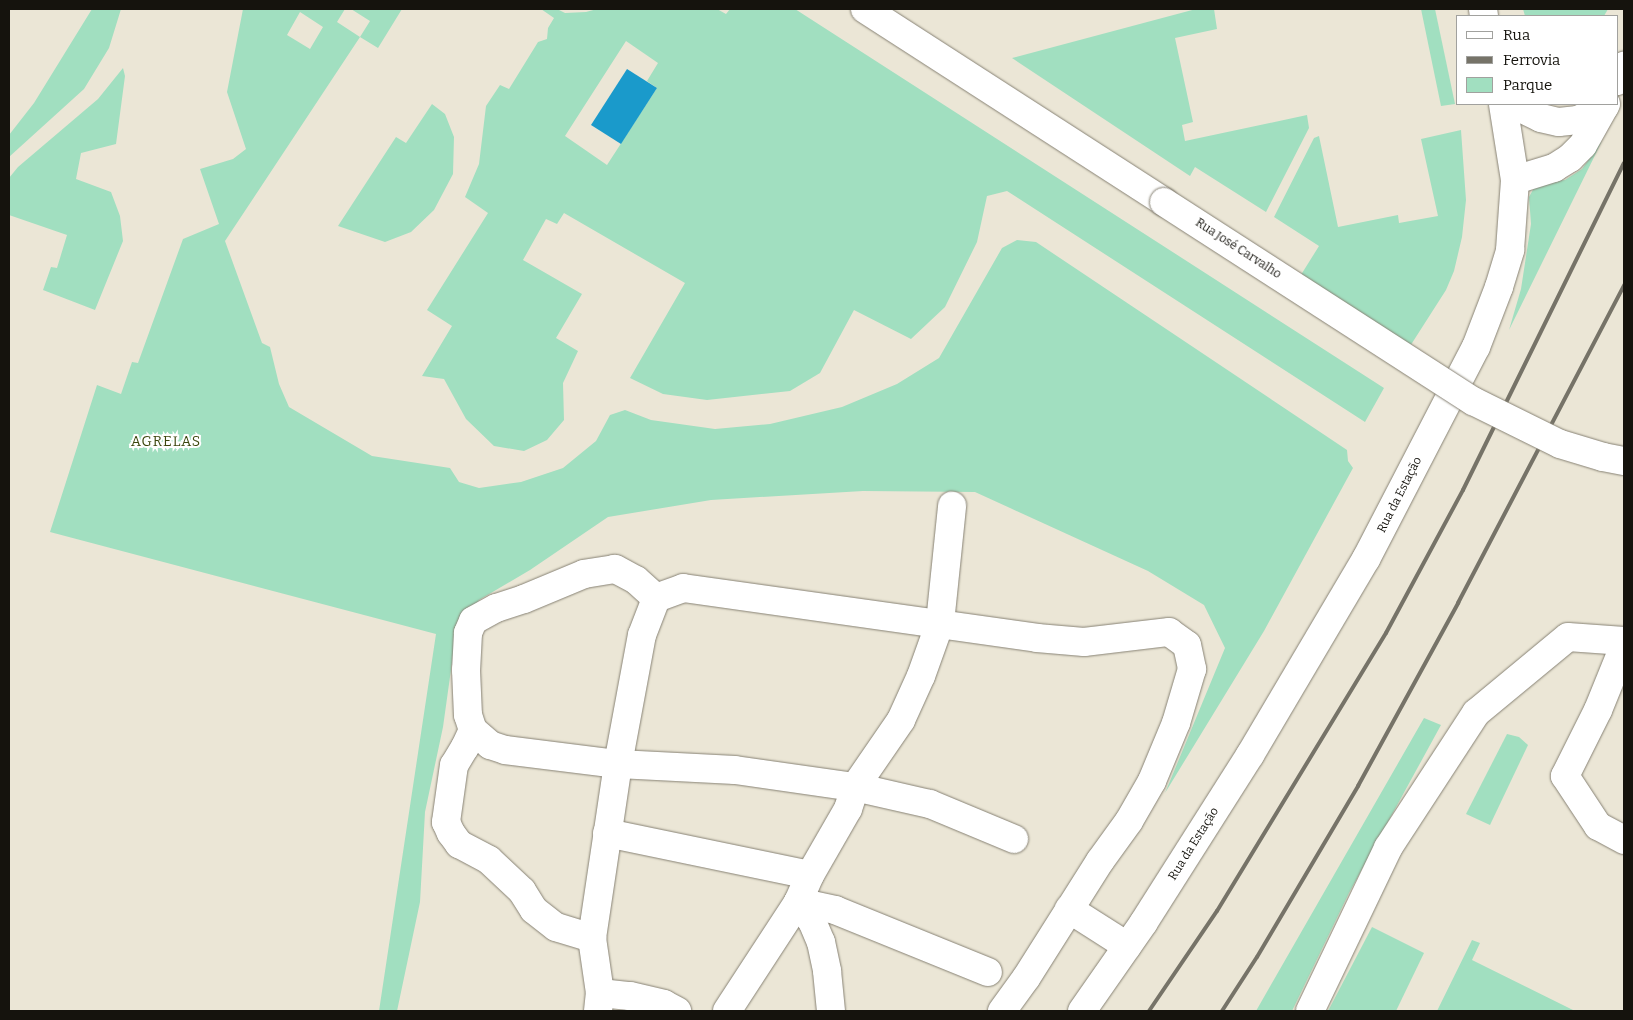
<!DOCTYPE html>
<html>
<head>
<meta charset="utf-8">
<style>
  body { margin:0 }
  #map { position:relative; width:1633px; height:1020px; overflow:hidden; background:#ebe6d6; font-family:Bitter,serif }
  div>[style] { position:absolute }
  .green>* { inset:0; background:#a1dfc0 }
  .water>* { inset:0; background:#1a9acb }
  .roads { filter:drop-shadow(0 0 1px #878274) drop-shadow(0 0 1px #878274) }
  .minor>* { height:28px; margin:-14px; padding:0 14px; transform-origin:14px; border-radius:14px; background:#fff }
  .major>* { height:28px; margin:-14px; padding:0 14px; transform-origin:14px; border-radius:14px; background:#fff }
  .rail>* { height:4px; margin:-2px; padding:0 2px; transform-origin:2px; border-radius:2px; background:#767368 }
  .bridges { filter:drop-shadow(0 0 1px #878274) drop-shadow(0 0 1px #878274) }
  .minor-bridge>* { height:28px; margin:-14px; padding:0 14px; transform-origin:14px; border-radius:14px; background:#fff }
  span { translate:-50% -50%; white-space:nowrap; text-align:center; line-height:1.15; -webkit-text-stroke:4px #fff; paint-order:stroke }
  .street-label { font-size:12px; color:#15130d }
  .neighbourhood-label { font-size:14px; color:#3c460c; letter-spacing:1px }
  .frame { position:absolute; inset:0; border:10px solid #15130d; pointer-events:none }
  .legend { position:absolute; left:1456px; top:15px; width:162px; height:90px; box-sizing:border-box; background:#fff; border:1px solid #a1a19e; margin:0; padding:6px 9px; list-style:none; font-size:15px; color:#15130d }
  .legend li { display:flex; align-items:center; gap:10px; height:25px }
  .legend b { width:25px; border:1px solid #a1a19e }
</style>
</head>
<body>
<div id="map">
  <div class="green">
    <div style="clip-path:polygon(92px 9px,121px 9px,109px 48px,84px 89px,9px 157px,9px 135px,34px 103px)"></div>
    <div style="clip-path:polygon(evenodd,243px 9px,345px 9px,337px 22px,360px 37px,370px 21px,351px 9px,402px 9px,378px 48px,360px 37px,225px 241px,262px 343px,270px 347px,279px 384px,289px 407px,372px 456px,450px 468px,459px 482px,479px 488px,521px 482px,563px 468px,596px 441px,610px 415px,625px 410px,651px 420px,715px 429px,770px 424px,842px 407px,897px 384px,939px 358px,1002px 248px,1017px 240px,1036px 242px,1347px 450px,1348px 461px,1353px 468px,1264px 631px,1165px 793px,1225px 648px,1204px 605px,1148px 571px,975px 492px,863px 491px,711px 500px,608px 517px,530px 570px,479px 600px,456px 634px,443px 727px,425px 812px,420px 902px,397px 1011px,379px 1011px,436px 634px,50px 532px,97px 385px,121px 394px,132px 362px,138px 363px,183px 239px,219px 224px,200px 169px,233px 159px,246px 149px,227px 92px,243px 9px,300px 12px,323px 27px,310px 49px,287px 35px,300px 12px)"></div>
    <div style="clip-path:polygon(evenodd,541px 9px,557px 9px,565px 13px,586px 12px,597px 9px,717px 9px,726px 14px,730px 9px,795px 9px,1384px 388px,1365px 422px,1007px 191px,987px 196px,977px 242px,945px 307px,911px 339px,854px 310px,820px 373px,790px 391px,707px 400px,663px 394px,630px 378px,685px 283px,564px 213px,557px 224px,546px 219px,523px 260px,582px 294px,556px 338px,578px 351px,563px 383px,564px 420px,547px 440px,524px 451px,494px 446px,466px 419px,444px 379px,422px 376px,452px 326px,427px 310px,488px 213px,465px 197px,479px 164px,486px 106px,500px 85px,509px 89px,538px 42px,547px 39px,548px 28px,554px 18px,541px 9px,626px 41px,658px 63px,647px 81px,657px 88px,607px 165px,565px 136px,626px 41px)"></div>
    <div style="clip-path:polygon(1196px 9px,1214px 9px,1217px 29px,1175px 38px,1193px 122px,1182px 125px,1185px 141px,1307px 115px,1309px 128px,1266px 212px,1195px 167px,1190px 176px,1012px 58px)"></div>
    <div style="clip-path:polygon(1421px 9px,1435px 9px,1455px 104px,1441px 106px)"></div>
    <div style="clip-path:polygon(1523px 9px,1608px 9px,1604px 16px,1525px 16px)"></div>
    <div style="clip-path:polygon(123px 68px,125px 76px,116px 144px,81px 153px,76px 179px,111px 192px,120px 216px,123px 241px,95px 310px,43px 290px,51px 267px,57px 268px,67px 235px,9px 215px,9px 178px,18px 167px,98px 99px)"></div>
    <div style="clip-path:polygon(432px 104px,445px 114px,454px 137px,453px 174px,434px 210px,411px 232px,385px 242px,338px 226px,396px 137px,406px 143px)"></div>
    <div style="clip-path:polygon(1461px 130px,1466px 200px,1462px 237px,1454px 271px,1446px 290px,1398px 365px,1289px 294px,1319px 246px,1274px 217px,1314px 138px,1319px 136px,1338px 227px,1398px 215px,1399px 223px,1438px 216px,1421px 139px)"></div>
    <div style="clip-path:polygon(1602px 141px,1509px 330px,1521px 289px,1531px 224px,1529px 197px,1535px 186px,1542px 182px,1565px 180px,1582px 169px)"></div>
    <div style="clip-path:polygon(1424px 718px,1441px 725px,1349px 893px,1292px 1011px,1256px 1011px)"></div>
    <div style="clip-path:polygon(1507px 734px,1519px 737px,1528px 745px,1490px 825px,1466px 814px)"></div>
    <div style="clip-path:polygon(1372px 927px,1424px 953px,1396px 1011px,1328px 1011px)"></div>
    <div style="clip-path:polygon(1472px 940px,1480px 943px,1472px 960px,1575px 1011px,1437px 1011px)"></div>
  </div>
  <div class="water">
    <div style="clip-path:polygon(627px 69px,657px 88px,621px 144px,591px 125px)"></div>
  </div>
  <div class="roads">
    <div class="minor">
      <div style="left:865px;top:9px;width:356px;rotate:32.8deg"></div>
      <div style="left:1617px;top:81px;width:17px;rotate:-65deg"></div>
      <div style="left:1512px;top:104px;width:32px;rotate:26deg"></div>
      <div style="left:1541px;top:118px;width:18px;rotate:13deg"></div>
      <div style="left:1559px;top:122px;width:19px;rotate:-6deg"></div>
      <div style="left:1578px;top:120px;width:30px;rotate:-27deg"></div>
      <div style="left:1515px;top:180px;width:41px;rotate:-17.1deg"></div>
      <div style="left:1554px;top:168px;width:19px;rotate:-32deg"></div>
      <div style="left:1570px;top:158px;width:18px;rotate:-45deg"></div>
      <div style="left:1583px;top:145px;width:47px;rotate:-60.7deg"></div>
      <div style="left:656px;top:598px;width:27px;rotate:-138deg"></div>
      <div style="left:636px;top:580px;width:24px;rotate:-152deg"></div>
      <div style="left:615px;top:569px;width:31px;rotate:171deg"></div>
      <div style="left:584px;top:574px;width:65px;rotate:157.4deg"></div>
      <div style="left:524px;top:599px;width:29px;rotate:162deg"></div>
      <div style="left:496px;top:608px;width:26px;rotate:151deg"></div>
      <div style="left:473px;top:621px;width:13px;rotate:113deg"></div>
      <div style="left:468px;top:633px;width:37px;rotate:93deg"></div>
      <div style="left:466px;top:670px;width:45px;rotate:87.5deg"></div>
      <div style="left:468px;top:715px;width:16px;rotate:72deg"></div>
      <div style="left:473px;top:730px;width:23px;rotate:41deg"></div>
      <div style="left:490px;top:745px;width:16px;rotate:18deg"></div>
      <div style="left:505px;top:750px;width:114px;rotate:7.1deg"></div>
      <div style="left:618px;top:764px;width:117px;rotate:2.9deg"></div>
      <div style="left:735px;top:770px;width:121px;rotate:8.1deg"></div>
      <div style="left:855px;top:787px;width:77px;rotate:12.8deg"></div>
      <div style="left:930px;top:804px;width:91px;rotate:22.6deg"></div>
      <div style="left:1624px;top:646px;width:69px;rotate:112.1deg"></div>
      <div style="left:1598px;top:710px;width:74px;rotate:116.6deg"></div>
      <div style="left:1565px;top:776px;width:60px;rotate:56.6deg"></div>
      <div style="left:1598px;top:826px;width:30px;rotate:28deg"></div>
      <div style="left:473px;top:730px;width:19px;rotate:115deg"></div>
      <div style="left:465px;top:747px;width:21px;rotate:121deg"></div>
      <div style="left:454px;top:765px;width:58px;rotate:98deg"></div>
      <div style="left:446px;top:822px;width:12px;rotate:66deg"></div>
      <div style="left:451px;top:833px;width:14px;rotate:54deg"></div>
      <div style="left:459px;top:844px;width:34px;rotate:28deg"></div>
      <div style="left:489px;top:860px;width:45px;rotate:43.2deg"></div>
      <div style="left:522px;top:891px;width:22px;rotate:58deg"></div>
      <div style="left:534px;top:910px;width:28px;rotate:38deg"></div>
      <div style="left:556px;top:927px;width:38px;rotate:17deg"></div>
      <div style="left:607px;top:833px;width:207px;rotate:11.7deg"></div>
      <div style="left:798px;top:902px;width:38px;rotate:12deg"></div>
      <div style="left:835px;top:910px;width:165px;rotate:22.1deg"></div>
      <div style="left:798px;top:902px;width:24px;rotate:54deg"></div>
      <div style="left:812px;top:921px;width:23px;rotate:67deg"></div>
      <div style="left:821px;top:942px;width:30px;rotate:78deg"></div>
      <div style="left:827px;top:971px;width:40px;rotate:84.3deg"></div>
      <div style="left:1069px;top:909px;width:69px;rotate:32.5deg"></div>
      <div style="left:600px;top:993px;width:30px;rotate:6deg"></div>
      <div style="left:630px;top:996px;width:35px;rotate:13deg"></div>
      <div style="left:664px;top:1004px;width:15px;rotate:28deg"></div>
      <div style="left:598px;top:1011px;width:18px;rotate:-84deg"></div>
      <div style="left:600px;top:993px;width:56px;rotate:-98.3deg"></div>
      <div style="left:592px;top:938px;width:176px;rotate:-81.5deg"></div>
      <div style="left:618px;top:764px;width:131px;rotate:-79.5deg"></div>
      <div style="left:642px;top:635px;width:40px;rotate:-69deg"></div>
      <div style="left:656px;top:598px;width:29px;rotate:-20deg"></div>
      <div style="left:683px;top:588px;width:358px;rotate:8deg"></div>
      <div style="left:1037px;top:638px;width:47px;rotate:4.9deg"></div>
      <div style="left:1084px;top:642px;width:86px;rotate:-6.7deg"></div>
      <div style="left:1169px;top:632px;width:22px;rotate:36deg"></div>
      <div style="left:1187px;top:645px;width:25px;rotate:78deg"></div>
      <div style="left:1192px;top:669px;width:56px;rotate:106.5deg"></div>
      <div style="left:1176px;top:723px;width:63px;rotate:112.5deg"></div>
      <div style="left:1152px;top:781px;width:46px;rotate:119.9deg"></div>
      <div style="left:1129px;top:821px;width:49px;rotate:125.9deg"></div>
      <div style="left:1100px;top:861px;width:138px;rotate:122.3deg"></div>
      <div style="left:1026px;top:978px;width:41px;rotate:126deg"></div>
      <div style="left:727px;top:1011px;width:130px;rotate:-56.9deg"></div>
      <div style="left:798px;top:902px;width:30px;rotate:-66deg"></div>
      <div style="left:810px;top:875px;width:76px;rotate:-60.1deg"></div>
      <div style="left:848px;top:809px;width:23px;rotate:-72deg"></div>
      <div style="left:855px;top:787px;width:81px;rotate:-55.5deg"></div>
      <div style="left:901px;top:720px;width:48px;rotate:-65.6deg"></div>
      <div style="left:921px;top:676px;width:56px;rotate:-70.3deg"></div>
      <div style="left:940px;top:623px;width:118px;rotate:-84.1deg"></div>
      <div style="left:1310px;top:1011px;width:181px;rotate:-64.4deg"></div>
      <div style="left:1388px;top:848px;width:161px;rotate:-56.9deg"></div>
      <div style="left:1476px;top:713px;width:119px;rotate:-39.6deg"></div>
      <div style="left:1568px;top:637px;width:56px;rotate:4.1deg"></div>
    </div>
    <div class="major">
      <div style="left:1483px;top:9px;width:7px;rotate:82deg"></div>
      <div style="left:1082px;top:1011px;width:108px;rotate:-55.1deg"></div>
      <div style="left:1144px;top:922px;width:198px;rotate:-57.6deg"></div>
      <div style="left:1250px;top:755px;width:228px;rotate:-59.4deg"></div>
      <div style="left:1366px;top:559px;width:239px;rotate:-62.6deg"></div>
      <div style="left:1476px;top:347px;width:64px;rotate:-69deg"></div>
      <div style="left:1499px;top:287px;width:39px;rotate:-73deg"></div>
      <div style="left:1510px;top:250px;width:70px;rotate:-85.9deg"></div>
      <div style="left:1515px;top:180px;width:77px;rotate:-99deg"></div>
    </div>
  </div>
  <div class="rail">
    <div style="left:1149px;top:1011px;width:121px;rotate:-55.8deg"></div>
    <div style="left:1217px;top:911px;width:325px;rotate:-58.7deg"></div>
    <div style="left:1386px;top:633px;width:162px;rotate:-61.7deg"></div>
    <div style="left:1463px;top:490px;width:364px;rotate:-63.8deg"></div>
    <div style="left:1222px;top:1011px;width:64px;rotate:-57.1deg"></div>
    <div style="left:1257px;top:957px;width:199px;rotate:-59.4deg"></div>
    <div style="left:1358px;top:786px;width:209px;rotate:-61.3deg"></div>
    <div style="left:1458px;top:603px;width:359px;rotate:-62.4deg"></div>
  </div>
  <div class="bridges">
    <div class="minor-bridge">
      <div style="left:1164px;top:202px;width:368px;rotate:32.8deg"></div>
      <div style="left:1473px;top:401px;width:97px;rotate:26.3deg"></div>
      <div style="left:1560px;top:444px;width:45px;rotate:16.8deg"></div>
      <div style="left:1603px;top:457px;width:21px;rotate:11deg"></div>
    </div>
  </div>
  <div class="street-label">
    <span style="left:1238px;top:249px;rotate:33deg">Rua José Carvalho</span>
    <span style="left:1400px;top:495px;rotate:-63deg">Rua da Estação</span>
    <span style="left:1194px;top:844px;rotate:-58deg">Rua da Estação</span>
  </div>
  <div class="neighbourhood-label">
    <span style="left:166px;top:442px">AGRELAS</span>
  </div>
  <div class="frame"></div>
  <ul class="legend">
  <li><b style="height:6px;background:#fff"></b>Rua</li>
  <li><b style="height:6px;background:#767368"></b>Ferrovia</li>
  <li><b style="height:14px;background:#a1dfc0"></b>Parque</li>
  </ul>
</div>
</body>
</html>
